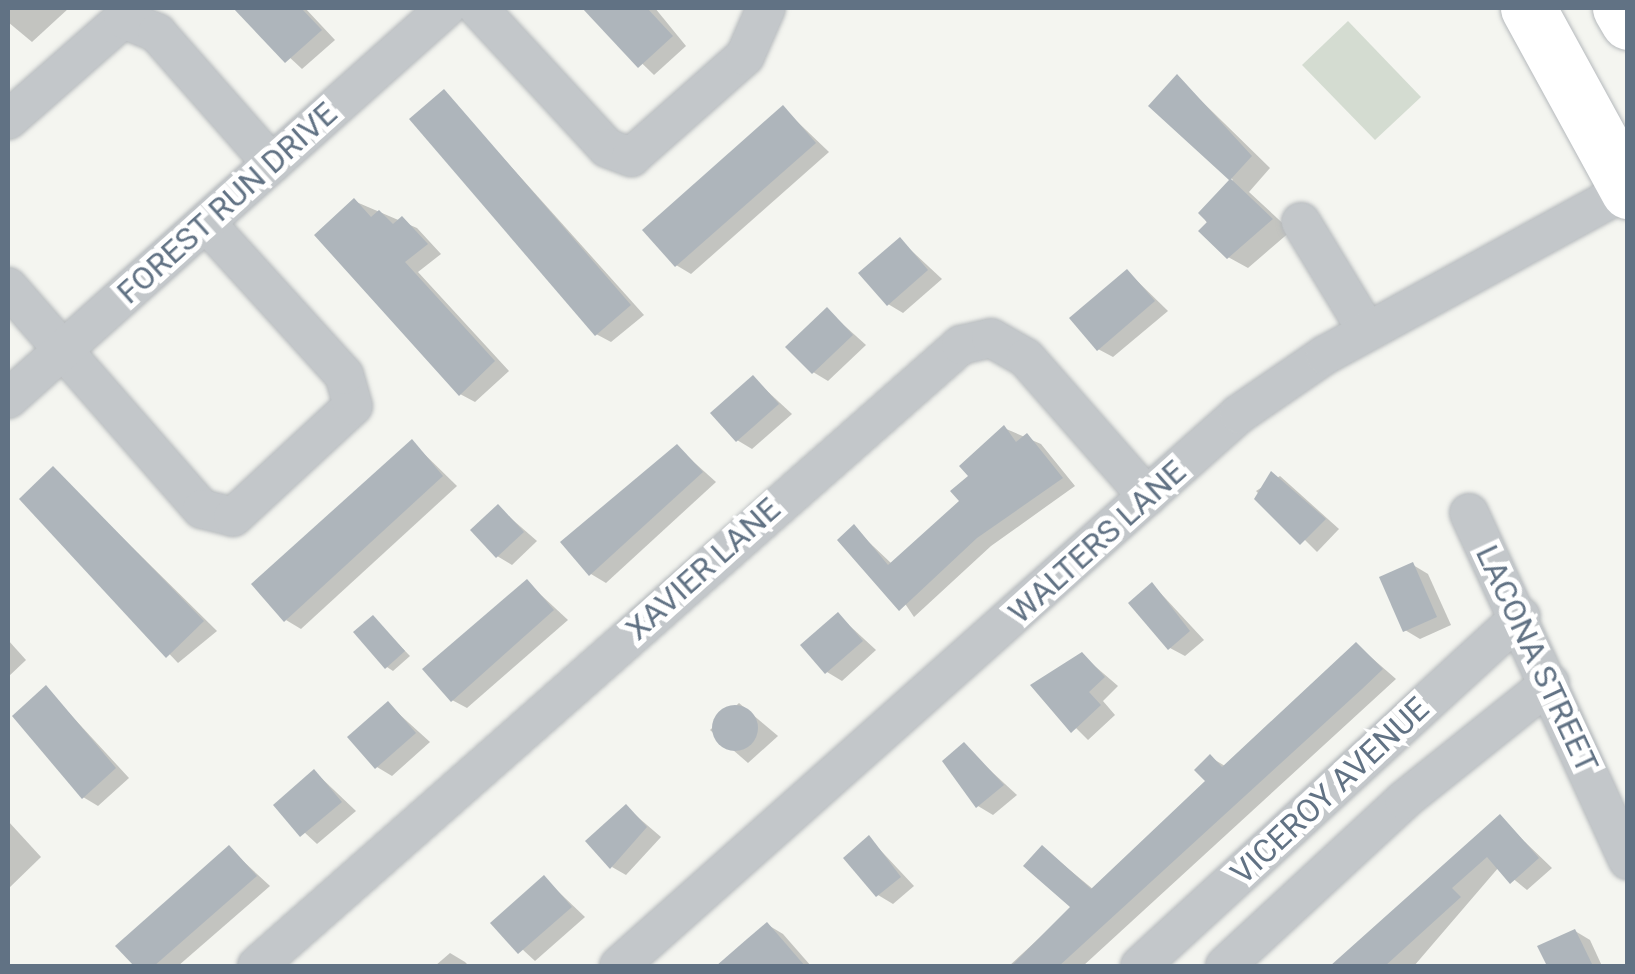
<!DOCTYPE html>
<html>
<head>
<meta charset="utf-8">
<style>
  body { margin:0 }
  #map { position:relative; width:1635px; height:974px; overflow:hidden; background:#f4f5f0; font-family:Roboto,sans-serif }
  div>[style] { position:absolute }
  .green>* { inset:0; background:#d4dcd1 }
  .shadow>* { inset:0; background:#0003 }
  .building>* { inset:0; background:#aeb5bb }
  .round { border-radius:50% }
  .roads { filter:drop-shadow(0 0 2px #b5b9bc) drop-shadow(0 0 2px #b5b9bc) }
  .minor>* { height:38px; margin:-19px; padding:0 19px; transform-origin:19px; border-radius:19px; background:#c3c7ca }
  .highway>* { height:55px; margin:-27.5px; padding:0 27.5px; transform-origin:27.5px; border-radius:27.5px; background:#fff }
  span { translate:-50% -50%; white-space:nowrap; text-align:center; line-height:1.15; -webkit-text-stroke:10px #fff; paint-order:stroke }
  .street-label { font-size:32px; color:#617284 }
  .frame { position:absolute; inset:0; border:10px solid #617284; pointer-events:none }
</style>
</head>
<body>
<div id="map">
  <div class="green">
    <div style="clip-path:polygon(1348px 21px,1421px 97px,1375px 140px,1302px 65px)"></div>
  </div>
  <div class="shadow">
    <div style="clip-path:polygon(8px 8px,69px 8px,32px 42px,8px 22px)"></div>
    <div style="clip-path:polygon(237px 8px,305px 8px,335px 40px,302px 69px)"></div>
    <div style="clip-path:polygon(585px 8px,655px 8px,686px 46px,654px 75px)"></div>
    <div style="clip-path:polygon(1177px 77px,1270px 168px,1249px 192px,1291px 231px,1248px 268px,1228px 257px,1201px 213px,1233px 180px,1151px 106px)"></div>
    <div style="clip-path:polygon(444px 92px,644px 315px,611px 342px,596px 334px)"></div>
    <div style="clip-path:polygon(783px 108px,829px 152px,691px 274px,676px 265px)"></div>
    <div style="clip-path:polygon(354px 201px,417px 228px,441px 254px,418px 272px,509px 371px,475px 402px,460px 394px)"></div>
    <div style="clip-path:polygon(900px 240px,942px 279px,903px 313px,888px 304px)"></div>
    <div style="clip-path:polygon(1128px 272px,1168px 311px,1113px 357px,1098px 349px)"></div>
    <div style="clip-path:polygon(827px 310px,866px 345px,828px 381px,813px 372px)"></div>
    <div style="clip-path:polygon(753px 378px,792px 414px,752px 449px,737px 440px)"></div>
    <div style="clip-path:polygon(1004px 428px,1041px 444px,1075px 486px,991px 546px,914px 617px,854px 528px,892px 564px,962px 502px)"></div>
    <div style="clip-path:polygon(412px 442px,457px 486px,301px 629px,286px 620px)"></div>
    <div style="clip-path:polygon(677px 447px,716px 482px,606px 583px,591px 574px,563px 543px)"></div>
    <div style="clip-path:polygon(53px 469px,217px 631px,178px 663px,22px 499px)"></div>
    <div style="clip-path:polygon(1280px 476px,1339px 529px,1317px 552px,1256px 491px)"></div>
    <div style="clip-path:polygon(498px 507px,537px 541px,512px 565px,497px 556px)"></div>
    <div style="clip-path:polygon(1413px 565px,1428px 574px,1451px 625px,1420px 639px,1405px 630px)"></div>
    <div style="clip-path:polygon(527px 582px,568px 620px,467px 708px,452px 700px)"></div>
    <div style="clip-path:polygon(1153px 585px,1204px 640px,1185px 656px,1170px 648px)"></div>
    <div style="clip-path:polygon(838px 615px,876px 650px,842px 681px,827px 672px)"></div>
    <div style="clip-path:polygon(373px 618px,410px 656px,393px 671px,387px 667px)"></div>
    <div style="clip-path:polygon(8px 640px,26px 660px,8px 677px)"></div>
    <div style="clip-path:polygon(1357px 645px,1396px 679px,1083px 966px,1009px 966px,1073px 907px,1043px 848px,1094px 890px,1208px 781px,1210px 757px,1225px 766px)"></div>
    <div style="clip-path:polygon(1082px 655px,1118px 686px,1103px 701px,1115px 715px,1088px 740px,1033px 685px)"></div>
    <div style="clip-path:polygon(46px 688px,129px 778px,98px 806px,83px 797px)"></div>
    <div style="clip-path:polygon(739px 703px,778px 736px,748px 763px,710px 730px)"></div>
    <div style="clip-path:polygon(388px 704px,430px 742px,392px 776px,377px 767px)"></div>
    <div style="clip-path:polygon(967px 749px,1017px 795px,993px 815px,978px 806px)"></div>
    <div style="clip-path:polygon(315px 772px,356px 811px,317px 844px,276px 806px)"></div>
    <div style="clip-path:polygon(626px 807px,661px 837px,626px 875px,612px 867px)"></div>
    <div style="clip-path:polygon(1500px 818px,1552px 868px,1527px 890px,1499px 867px,1414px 966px,1334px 966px)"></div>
    <div style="clip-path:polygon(8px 821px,41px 857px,8px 889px)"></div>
    <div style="clip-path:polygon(869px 838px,914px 886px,893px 904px,878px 895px)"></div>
    <div style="clip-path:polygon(229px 848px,270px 886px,178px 966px,138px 966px,119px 946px)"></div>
    <div style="clip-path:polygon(544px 878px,585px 917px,535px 961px,494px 923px)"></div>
    <div style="clip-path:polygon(768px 925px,783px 934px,811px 966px,742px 966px,733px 955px)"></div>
    <div style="clip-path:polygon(1575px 931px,1590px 940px,1602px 966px,1555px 966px,1546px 945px)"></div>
    <div style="clip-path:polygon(450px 953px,465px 962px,469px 966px,435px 966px)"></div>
  </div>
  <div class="building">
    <div style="clip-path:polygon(233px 8px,301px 8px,322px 30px,285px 63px)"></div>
    <div style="clip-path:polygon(582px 8px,647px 8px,673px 36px,638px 68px)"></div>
    <div style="clip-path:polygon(1177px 74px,1252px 156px,1231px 179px,1273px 219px,1227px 259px,1198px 231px,1207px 222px,1198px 213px,1229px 180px,1148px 106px)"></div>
    <div style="clip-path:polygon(444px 89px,631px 305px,595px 336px,409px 119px)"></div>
    <div style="clip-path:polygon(783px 105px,816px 143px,675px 267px,642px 230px)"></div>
    <div style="clip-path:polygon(354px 198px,371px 217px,379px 210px,393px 224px,402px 216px,428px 244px,405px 262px,495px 361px,459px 396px,314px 235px)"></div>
    <div style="clip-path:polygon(900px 237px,928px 270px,887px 306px,858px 273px)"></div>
    <div style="clip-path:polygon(1127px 269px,1155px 301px,1097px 351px,1069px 318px)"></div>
    <div style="clip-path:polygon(827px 307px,853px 335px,812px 374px,785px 347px)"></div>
    <div style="clip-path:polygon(753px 375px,779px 404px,736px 442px,710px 413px)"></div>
    <div style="clip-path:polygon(1004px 425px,1016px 442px,1027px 433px,1063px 478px,977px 538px,899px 611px,837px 540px,854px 524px,888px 565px,959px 501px,950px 491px,968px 476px,959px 466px)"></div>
    <div style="clip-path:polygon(412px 439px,443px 476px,284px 622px,251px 584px)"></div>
    <div style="clip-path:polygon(677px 444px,703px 472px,589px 576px,560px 542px)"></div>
    <div style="clip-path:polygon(53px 466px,204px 621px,166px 658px,19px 499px)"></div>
    <div style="clip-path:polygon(1271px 471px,1326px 519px,1300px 545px,1254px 499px)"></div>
    <div style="clip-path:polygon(498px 504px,524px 532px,496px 558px,470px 530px)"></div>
    <div style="clip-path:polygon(1413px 562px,1437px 617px,1403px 632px,1379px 577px)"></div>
    <div style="clip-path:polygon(527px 579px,554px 610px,451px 702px,422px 669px)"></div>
    <div style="clip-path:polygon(1152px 582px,1190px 631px,1168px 650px,1128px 603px)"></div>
    <div style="clip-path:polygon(838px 612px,863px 641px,825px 674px,800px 645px)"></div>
    <div style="clip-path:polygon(373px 615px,405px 651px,385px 669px,353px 632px)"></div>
    <div style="clip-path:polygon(1356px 642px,1383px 669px,1362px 689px,1059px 966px,1011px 966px,1070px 907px,1023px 866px,1042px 845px,1091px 889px,1205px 781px,1194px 770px,1210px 754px,1222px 767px)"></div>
    <div style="clip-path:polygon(1082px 652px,1105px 677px,1089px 692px,1101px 705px,1071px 733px,1030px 685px)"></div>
    <div style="clip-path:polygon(46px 685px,116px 768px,82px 799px,12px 716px)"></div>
    <div style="clip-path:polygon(388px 701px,416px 733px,375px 769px,347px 737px)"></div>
    <div class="round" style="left:712px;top:705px;width:46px;height:46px"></div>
    <div style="clip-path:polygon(964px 742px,1004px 785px,976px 808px,942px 761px)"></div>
    <div style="clip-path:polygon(314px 769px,342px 802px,300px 837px,273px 805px)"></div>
    <div style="clip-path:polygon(626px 804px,647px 827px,610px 869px,585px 841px)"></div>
    <div style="clip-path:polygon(1500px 814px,1539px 858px,1510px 884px,1487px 857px,1452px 888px,1461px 897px,1385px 966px,1330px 966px)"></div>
    <div style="clip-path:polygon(869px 835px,901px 877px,876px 897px,843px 858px)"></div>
    <div style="clip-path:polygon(229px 845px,257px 876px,154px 966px,134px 966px,115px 946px)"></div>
    <div style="clip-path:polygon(544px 875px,572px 907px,518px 954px,490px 923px)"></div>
    <div style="clip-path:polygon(767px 922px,805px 966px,716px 966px,747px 939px)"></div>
    <div style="clip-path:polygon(1575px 929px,1593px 966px,1547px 966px,1537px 946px)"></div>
  </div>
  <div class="roads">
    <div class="minor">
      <div style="left:478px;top:8px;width:190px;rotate:47.3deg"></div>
      <div style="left:607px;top:148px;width:26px;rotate:21deg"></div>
      <div style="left:631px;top:157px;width:152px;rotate:-41.5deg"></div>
      <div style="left:745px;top:56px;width:52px;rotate:-66.4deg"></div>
      <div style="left:8px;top:120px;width:153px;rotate:-41.3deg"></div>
      <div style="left:123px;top:19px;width:37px;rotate:22deg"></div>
      <div style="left:157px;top:33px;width:174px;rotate:48.7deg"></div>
      <div style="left:1301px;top:222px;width:127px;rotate:58.8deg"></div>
      <div style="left:8px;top:287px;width:295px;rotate:48.9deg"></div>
      <div style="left:202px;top:509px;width:32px;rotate:14deg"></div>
      <div style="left:233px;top:517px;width:163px;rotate:-42.8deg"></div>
      <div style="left:353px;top:406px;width:32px;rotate:-106deg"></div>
      <div style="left:344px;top:375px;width:205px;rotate:-132.2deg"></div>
      <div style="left:8px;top:399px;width:587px;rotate:-41.76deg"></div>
      <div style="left:1469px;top:513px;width:382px;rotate:65.4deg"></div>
      <div style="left:257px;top:966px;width:939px;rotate:-41.42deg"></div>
      <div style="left:961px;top:345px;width:31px;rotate:-13deg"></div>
      <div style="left:991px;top:338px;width:40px;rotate:29.7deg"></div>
      <div style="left:1026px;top:358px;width:184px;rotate:48.8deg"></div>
      <div style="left:619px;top:966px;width:830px;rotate:-41.68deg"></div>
      <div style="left:1239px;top:414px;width:104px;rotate:-34.5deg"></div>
      <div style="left:1325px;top:355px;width:345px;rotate:-28.7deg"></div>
      <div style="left:1140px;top:966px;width:517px;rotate:-42.57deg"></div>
      <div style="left:1225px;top:966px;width:244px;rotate:-42.8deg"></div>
      <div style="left:1404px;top:800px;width:187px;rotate:-38.7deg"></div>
    </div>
    <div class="highway">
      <div style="left:1528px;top:8px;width:209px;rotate:61.3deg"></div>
      <div style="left:1620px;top:8px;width:16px;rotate:60deg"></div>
    </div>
  </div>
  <div class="street-label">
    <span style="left:227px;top:203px;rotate:-42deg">FOREST RUN DRIVE</span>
    <span style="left:1097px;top:542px;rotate:-42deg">WALTERS LANE</span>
    <span style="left:703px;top:569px;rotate:-42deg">XAVIER LANE</span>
    <span style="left:1537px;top:659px;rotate:65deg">LACONA STREET</span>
    <span style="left:1330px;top:791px;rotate:-43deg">VICEROY AVENUE</span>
  </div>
  <div class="frame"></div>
</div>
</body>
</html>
